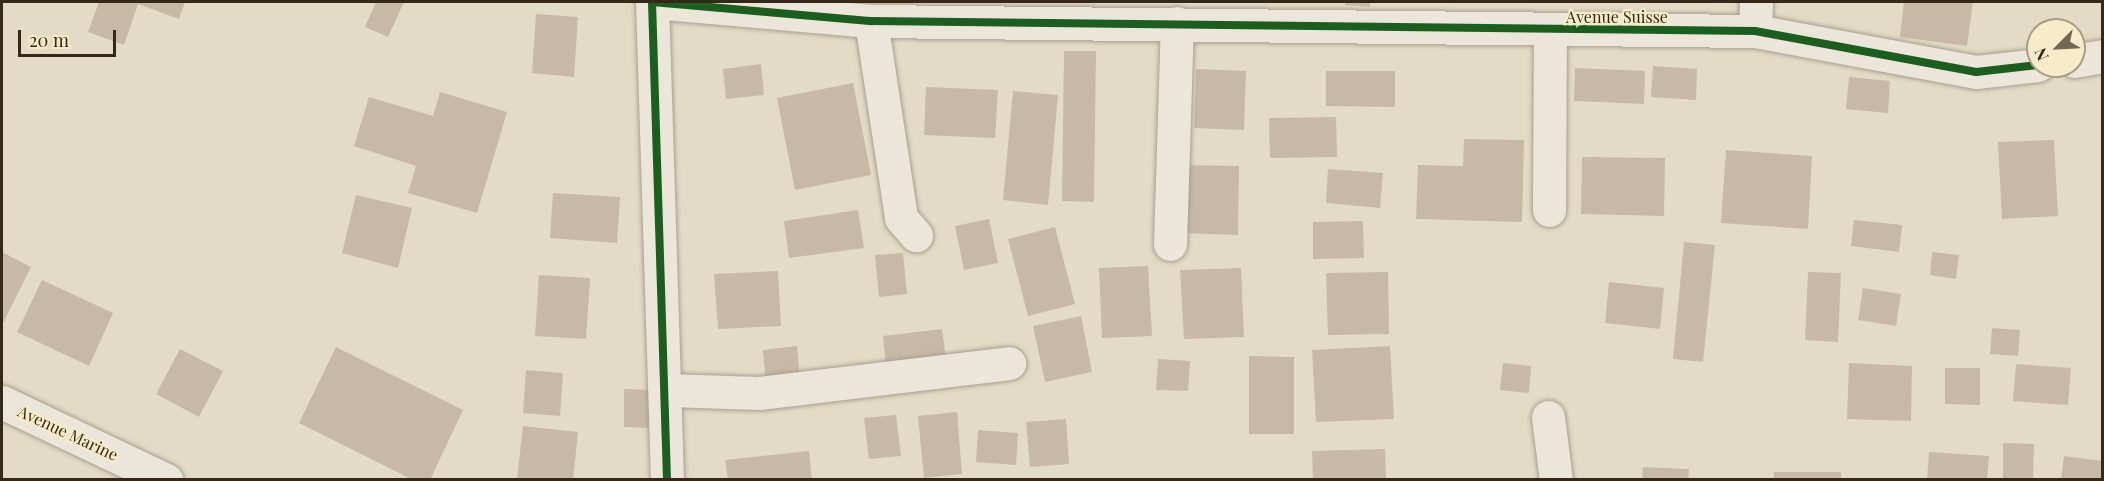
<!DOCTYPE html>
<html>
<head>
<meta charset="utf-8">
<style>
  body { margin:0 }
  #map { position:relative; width:2104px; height:481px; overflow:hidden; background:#e4dbc6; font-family:"Playfair Display",serif }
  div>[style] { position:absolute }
  .building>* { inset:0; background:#c8b9a7 }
  .roads { filter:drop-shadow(0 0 2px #a89f90) drop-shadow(0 0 2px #a89f90) }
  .minor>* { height:33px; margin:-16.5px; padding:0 16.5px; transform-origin:16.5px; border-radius:16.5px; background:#ebe6d9 }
  .cycleway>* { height:8px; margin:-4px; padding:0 4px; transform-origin:4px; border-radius:4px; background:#1b5e20 }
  span { translate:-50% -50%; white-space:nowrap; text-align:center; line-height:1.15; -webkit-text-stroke:4.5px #f8ebc9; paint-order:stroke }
  .street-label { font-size:16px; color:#362819 }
  .frame { position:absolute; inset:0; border:3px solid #362819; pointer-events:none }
  .north { position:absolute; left:2026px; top:18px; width:60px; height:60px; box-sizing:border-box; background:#f8ebc9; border:2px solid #aa9d83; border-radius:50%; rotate:246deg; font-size:16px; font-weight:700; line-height:24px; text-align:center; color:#362819 }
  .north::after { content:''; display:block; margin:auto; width:21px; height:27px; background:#736756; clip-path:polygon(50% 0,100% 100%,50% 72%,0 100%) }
  .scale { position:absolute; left:18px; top:30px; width:98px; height:27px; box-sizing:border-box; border:3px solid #362819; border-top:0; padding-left:8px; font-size:18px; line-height:21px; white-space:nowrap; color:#362819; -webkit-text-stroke:4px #f8ebc9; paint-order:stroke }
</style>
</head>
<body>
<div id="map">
  <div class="building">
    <div style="clip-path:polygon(99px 2px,185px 2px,179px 19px,138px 4px,124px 45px,88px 32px)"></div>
    <div style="clip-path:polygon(376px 2px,404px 2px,388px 37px,365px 27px)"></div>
    <div style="clip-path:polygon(1345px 2px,1370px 2px,1370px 7px,1345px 5px)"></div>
    <div style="clip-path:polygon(1904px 2px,1973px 2px,1967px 46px,1900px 37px)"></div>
    <div style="clip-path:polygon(536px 14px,578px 17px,574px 77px,532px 73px)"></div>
    <div style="clip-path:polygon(1064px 51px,1096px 51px,1094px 202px,1062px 201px)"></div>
    <div style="clip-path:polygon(761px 64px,764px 95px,726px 99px,723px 69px)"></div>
    <div style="clip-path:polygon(1653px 66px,1697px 69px,1696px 100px,1651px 97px)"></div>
    <div style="clip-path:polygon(1575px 68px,1645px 71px,1644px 104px,1574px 101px)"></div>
    <div style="clip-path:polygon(1196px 69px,1246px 71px,1244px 130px,1194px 128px)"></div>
    <div style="clip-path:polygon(1326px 71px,1395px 71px,1395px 107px,1326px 106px)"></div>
    <div style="clip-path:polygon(1849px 77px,1890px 81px,1888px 113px,1846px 109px)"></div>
    <div style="clip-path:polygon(853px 83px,871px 175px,795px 190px,777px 98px)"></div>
    <div style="clip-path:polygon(926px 87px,998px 90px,995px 138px,924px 135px)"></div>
    <div style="clip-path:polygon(1013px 91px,1058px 95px,1048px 205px,1003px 200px)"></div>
    <div style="clip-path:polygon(440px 92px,507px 112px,477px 213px,408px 193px,416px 166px,354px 146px,369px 97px,433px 116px)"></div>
    <div style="clip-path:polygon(1336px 117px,1337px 157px,1270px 158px,1269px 118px)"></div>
    <div style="clip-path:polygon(1464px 139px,1524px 140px,1522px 222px,1416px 219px,1418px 165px,1463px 166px)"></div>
    <div style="clip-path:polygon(2054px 140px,2058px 216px,2002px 219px,1998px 142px)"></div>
    <div style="clip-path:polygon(1726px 150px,1812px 156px,1808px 229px,1721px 223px)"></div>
    <div style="clip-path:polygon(1582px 157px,1665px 158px,1664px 216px,1581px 214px)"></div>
    <div style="clip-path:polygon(1182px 165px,1239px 166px,1238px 235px,1181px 233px)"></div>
    <div style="clip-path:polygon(1328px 169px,1383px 173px,1380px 208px,1326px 203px)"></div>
    <div style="clip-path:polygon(553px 193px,620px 197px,617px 243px,550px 238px)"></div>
    <div style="clip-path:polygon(356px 195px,412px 208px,398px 268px,342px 253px)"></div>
    <div style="clip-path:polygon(858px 210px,864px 248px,789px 258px,784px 221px)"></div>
    <div style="clip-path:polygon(989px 219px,998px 263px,964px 270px,955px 226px)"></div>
    <div style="clip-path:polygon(1854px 220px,1902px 225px,1899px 252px,1851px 246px)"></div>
    <div style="clip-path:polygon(1363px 221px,1364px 258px,1313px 259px,1313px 222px)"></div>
    <div style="clip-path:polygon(1055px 227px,1075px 304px,1028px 316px,1008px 239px)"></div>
    <div style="clip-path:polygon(1684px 242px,1715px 245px,1703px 362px,1673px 359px)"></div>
    <div style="clip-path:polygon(2px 252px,31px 267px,2px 325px)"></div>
    <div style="clip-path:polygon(1932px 252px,1959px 255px,1956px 279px,1930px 275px)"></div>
    <div style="clip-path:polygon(903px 253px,907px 294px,879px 297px,875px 255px)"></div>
    <div style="clip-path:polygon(1148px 266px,1152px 336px,1102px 338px,1099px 268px)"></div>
    <div style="clip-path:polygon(1241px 268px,1244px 337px,1184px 339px,1180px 270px)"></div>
    <div style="clip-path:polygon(778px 271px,781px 326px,718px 329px,714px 274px)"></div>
    <div style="clip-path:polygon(1388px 272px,1389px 334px,1328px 335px,1326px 273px)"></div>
    <div style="clip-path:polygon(1808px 272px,1841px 273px,1838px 342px,1805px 340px)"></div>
    <div style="clip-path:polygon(539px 275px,590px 278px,586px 339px,535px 336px)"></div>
    <div style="clip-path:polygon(42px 280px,113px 313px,89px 366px,17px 332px)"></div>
    <div style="clip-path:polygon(1609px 282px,1664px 288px,1660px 329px,1605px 323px)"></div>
    <div style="clip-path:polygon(1863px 288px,1901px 294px,1896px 326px,1858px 320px)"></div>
    <div style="clip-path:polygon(1081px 316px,1092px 372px,1045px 382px,1033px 326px)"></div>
    <div style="clip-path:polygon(1992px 328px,2020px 330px,2018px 356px,1990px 354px)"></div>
    <div style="clip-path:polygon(942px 329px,946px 359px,886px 366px,883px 336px)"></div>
    <div style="clip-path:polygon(797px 346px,800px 379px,766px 383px,763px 350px)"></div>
    <div style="clip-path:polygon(1390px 346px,1394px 419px,1316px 422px,1312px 350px)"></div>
    <div style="clip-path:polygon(336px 347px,463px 410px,430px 480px,413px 480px,299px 423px)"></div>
    <div style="clip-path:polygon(180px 349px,223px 371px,199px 417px,156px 394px)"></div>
    <div style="clip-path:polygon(1249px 356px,1294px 357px,1294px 434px,1249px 434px)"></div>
    <div style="clip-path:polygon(1158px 359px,1190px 361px,1188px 391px,1156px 390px)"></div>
    <div style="clip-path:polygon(1503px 363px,1531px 366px,1529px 393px,1500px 390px)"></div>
    <div style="clip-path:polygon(1849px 363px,1912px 366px,1911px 421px,1847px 419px)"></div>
    <div style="clip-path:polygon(2016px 364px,2071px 368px,2068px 405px,2013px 401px)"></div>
    <div style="clip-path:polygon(1945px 368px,1980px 368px,1980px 405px,1945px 404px)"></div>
    <div style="clip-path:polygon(526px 370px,563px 373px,560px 416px,523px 413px)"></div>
    <div style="clip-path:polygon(624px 389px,651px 390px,650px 428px,624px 427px)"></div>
    <div style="clip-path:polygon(957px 412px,962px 474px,924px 478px,918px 416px)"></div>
    <div style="clip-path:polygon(896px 415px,901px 456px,869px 459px,864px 418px)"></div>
    <div style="clip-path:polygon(1066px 419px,1069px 464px,1030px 467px,1026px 422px)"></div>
    <div style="clip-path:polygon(523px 426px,578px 432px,573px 480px,517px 480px)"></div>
    <div style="clip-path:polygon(978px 430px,1018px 433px,1016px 465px,976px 462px)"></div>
    <div style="clip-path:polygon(2003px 443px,2034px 444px,2033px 480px,2003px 480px)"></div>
    <div style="clip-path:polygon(1385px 449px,1386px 480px,1313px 480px,1312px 451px)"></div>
    <div style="clip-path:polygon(809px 451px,812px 480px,728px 480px,725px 460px)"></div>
    <div style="clip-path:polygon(1929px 452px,1989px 456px,1987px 480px,1927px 480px)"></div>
    <div style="clip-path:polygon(2064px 456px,2102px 461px,2102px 480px,2061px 480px)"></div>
    <div style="clip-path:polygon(1643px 467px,1689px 469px,1688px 480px,1642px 480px)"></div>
    <div style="clip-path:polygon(1774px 472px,1841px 472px,1841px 480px,1774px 480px)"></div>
  </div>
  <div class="roads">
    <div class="minor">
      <div style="left:652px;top:2px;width:478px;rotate:88.2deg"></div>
      <div style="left:653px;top:2px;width:219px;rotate:5deg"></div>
      <div style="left:871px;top:21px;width:884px;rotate:0.65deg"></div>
      <div style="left:1755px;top:31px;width:225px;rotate:10.5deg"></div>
      <div style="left:1976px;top:72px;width:62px;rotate:-6.4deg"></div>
      <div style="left:871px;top:21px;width:199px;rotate:81.3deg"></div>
      <div style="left:901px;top:218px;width:23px;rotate:49deg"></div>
      <div style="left:1755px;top:31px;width:29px;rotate:-88deg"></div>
      <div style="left:2074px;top:61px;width:28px;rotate:-10deg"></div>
      <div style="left:1549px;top:210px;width:180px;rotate:-89.7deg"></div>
      <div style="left:1170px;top:244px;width:221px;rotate:-88.2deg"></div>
      <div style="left:667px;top:390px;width:92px;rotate:1.9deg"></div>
      <div style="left:759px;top:393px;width:252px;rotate:-6.8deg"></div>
      <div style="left:2px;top:402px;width:182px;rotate:25.4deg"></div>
      <div style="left:1548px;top:417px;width:64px;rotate:82.8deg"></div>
    </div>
  </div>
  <div class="cycleway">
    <div style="left:652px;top:2px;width:478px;rotate:88.2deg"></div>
    <div style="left:653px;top:2px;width:219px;rotate:5deg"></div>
    <div style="left:871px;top:21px;width:884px;rotate:0.65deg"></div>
    <div style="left:1755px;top:31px;width:225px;rotate:10.5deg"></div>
    <div style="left:1976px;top:72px;width:62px;rotate:-6.4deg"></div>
  </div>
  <div class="street-label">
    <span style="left:1617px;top:17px">Avenue Suisse</span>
    <span style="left:68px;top:433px;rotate:25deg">Avenue Marine</span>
  </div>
  <div class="frame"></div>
  <div class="north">N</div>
  <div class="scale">20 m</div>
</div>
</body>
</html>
